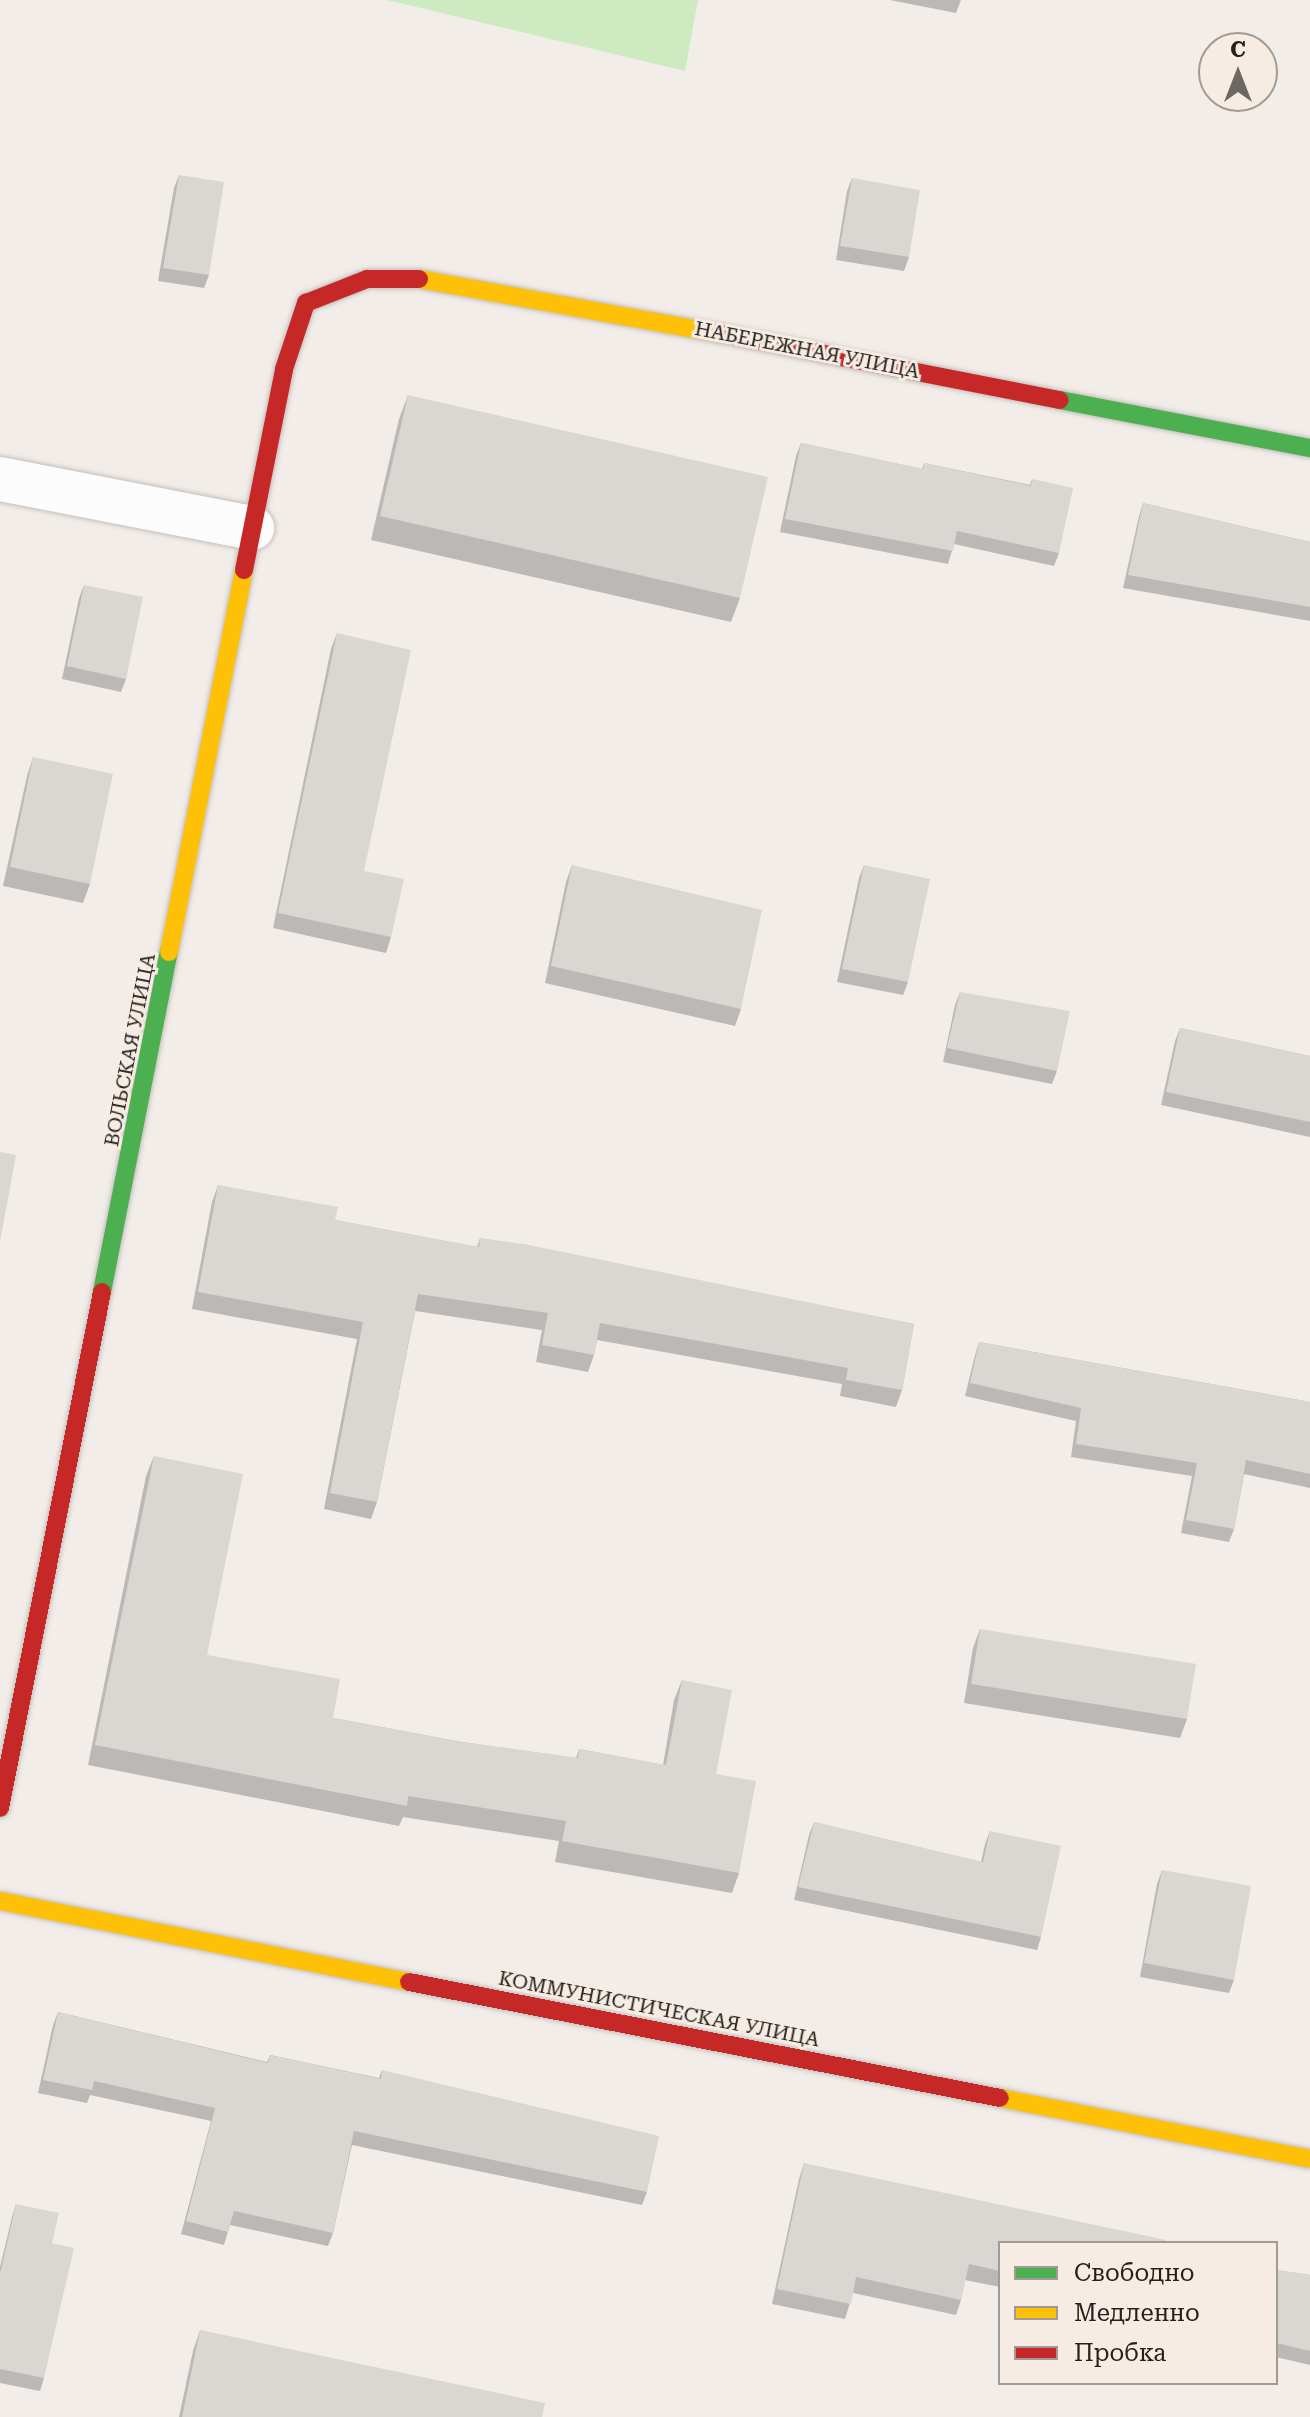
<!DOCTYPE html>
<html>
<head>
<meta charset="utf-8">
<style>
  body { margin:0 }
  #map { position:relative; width:1310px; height:2417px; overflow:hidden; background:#f2ede8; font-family:"Roboto Serif",serif }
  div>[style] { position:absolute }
  .green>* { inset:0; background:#cdeac1 }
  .roads { filter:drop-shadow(0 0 2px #c3bfbb) drop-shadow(0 0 2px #c3bfbb) }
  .street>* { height:44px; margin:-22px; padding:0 22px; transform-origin:22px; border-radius:22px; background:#fdfcfc }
  .fast>* { height:18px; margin:-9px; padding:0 9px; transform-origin:9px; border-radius:9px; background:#4caf50 }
  .slow>* { height:18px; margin:-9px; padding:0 9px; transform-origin:9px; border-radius:9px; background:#ffc107 }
  .jam>* { height:18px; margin:-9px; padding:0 9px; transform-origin:9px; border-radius:9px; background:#c62828 }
  .wall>* { inset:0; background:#bbb8b5 }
  .building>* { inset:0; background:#dad6d2 }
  span { translate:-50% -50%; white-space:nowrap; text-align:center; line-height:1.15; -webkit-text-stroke:6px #f6ece4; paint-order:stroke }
  .street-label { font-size:20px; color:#24201d }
  .legend { position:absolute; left:998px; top:2241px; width:280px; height:144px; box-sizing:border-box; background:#f6ece4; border:2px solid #a29a94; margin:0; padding:10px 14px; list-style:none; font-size:24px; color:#24201d }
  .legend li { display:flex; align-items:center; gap:16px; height:40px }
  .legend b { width:40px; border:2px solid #a29a94 }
  .north { position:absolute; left:1198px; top:32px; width:80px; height:80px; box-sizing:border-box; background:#f6ece4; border:2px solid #a29a94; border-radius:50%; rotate:0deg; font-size:22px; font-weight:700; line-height:32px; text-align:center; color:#24201d }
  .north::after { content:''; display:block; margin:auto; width:28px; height:36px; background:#6c6864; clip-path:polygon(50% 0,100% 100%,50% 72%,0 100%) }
</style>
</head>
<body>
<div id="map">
  <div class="green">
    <div style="clip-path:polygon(387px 0,698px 0,685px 71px)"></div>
  </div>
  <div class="roads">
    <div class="street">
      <div style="left:0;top:479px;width:257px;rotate:11deg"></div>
    </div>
    <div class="fast">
      <div style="left:1060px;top:400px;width:255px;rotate:10.9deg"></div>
      <div style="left:102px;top:1292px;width:347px;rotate:-78.9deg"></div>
    </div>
    <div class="slow">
      <div style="left:419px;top:279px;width:309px;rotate:10.3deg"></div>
      <div style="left:169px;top:952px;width:389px;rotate:-78.9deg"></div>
      <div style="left:0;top:1901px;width:417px;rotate:11.2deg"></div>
      <div style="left:1000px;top:2098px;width:316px;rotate:11.1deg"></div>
    </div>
    <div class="jam">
      <div style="left:723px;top:334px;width:343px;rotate:11.1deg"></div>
      <div style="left:244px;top:570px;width:205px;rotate:-78.7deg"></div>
      <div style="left:284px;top:369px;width:70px;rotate:-71.6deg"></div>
      <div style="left:306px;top:303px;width:66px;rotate:-21.5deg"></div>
      <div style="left:367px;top:279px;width:52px"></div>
      <div style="left:0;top:1808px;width:526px;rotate:-78.82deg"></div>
      <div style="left:409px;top:1982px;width:602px;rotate:11.1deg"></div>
    </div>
  </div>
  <div class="wall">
    <div style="clip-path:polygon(890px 0,961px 0,956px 13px)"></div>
    <div style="clip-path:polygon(179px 175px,209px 275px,204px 288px,158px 281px,174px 188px)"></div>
    <div style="clip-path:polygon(852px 178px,909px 257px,904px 271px,836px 260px,847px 191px)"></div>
    <div style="clip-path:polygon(408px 395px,740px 598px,731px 622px,371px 540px,399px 419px)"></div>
    <div style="clip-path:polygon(801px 443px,922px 469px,924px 463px,1030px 485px,1032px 479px,1059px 553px,1054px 566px,954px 544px,948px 564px,780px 532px,796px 456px)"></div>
    <div style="clip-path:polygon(1143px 503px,1310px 542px,1310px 621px,1123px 588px,1139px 516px)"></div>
    <div style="clip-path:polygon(84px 585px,126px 679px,121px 692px,62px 679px,79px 598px)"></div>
    <div style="clip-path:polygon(337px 633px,364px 871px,391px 937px,386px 953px,273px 928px,331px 649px)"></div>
    <div style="clip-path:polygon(33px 757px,90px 884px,83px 903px,3px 886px,27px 776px)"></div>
    <div style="clip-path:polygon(572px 865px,741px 1009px,735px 1026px,545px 983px,566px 882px)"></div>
    <div style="clip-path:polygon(864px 865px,908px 982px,903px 995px,837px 982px,859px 878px)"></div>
    <div style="clip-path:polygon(960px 992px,1057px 1071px,1052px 1084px,943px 1062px,955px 1005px)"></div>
    <div style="clip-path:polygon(1180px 1028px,1310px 1056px,1310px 1137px,1161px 1105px,1175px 1041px)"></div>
    <div style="clip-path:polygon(218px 1185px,335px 1220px,477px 1247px,480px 1238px,914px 1324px,902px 1390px,896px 1407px,840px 1396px,842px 1384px,597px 1340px,594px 1355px,588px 1372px,536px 1362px,542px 1330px,415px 1311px,377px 1502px,371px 1519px,324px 1509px,357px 1339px,192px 1309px,212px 1202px)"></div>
    <div style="clip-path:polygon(979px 1342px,1310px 1402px,1310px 1488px,1244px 1474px,1234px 1529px,1229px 1542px,1181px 1533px,1192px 1476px,1071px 1457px,1076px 1421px,965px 1396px,975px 1355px)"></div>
    <div style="clip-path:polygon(154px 1456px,207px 1655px,333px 1718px,462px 1742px,576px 1758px,579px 1749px,663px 1765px,674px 1700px,682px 1680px,716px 1774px,739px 1873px,732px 1893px,555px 1862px,559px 1841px,403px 1817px,399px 1826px,88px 1765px,146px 1476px)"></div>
    <div style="clip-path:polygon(980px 1629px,1187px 1719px,1180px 1738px,964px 1703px,973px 1648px)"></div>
    <div style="clip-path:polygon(814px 1822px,981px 1862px,985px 1844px,990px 1831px,1041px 1937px,1037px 1950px,794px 1900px,809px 1835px)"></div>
    <div style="clip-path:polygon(1162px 1870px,1234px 1980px,1229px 1993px,1140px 1977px,1157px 1884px)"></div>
    <div style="clip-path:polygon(58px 2012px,267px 2062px,270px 2055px,379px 2078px,382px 2070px,647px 2192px,642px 2205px,352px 2145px,333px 2233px,328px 2246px,230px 2225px,224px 2245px,181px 2234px,211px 2121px,90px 2095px,87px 2103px,38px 2093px,53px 2025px)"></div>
    <div style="clip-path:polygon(804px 2163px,1000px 2243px,1000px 2287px,965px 2280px,961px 2300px,956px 2315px,853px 2293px,845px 2319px,772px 2304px,799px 2179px)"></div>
    <div style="clip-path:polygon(16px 2204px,52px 2243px,44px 2378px,40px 2391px,0 2383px,0 2267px,12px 2217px)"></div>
    <div style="clip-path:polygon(1276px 2270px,1310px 2275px,1310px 2365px,1276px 2357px)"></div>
    <div style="clip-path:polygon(200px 2330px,542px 2417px,179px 2417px,193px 2351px)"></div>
  </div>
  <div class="building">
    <div style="clip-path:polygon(179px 175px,224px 182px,209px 275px,163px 268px)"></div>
    <div style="clip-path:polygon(852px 178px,920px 190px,909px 257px,840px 246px)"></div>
    <div style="clip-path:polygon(408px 395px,768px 477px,740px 598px,380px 516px)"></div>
    <div style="clip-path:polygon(801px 443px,923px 469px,924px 463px,1031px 486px,1032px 479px,1073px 488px,1059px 553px,957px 531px,953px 551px,785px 519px)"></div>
    <div style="clip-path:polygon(1143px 503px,1310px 542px,1310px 607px,1128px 575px)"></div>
    <div style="clip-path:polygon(84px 585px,143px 597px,126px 679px,67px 666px)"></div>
    <div style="clip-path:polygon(337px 633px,411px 650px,364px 871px,404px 879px,391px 937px,278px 913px)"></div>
    <div style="clip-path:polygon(33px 757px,113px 774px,90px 884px,10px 867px)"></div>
    <div style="clip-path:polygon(572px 865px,762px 910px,741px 1009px,551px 966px)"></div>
    <div style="clip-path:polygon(864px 865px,930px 879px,908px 982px,842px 969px)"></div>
    <div style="clip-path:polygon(960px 992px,1070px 1011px,1057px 1071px,947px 1048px)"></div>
    <div style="clip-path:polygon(1180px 1028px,1310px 1056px,1310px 1122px,1166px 1092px)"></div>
    <div style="clip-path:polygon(0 1152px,16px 1155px,0 1242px)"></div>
    <div style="clip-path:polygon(218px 1185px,338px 1207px,335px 1220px,479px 1247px,480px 1238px,524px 1244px,914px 1324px,902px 1390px,846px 1380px,848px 1368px,600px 1323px,594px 1355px,542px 1345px,548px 1313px,418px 1294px,377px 1502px,330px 1493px,363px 1322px,198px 1292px)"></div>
    <div style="clip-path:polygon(979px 1342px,1310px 1402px,1310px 1474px,1246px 1460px,1234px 1529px,1186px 1520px,1197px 1463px,1076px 1444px,1081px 1408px,970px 1383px)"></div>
    <div style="clip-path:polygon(154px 1456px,243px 1474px,207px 1655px,340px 1679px,333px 1718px,462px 1742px,578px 1758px,579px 1749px,666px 1765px,682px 1680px,732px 1690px,716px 1774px,756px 1781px,739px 1873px,562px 1841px,566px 1821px,408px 1796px,407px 1806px,95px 1745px)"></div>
    <div style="clip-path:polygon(980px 1629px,1196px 1664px,1187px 1719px,971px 1684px)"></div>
    <div style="clip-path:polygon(814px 1822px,983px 1862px,990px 1831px,1061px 1846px,1041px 1937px,798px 1887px)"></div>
    <div style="clip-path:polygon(1162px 1870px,1251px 1886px,1234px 1980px,1144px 1963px)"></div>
    <div style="clip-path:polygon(58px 2012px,268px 2063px,270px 2055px,381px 2079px,382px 2070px,659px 2136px,647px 2192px,354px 2131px,333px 2233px,234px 2211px,228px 2232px,186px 2221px,215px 2108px,94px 2081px,92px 2090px,43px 2080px)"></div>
    <div style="clip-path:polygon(804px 2163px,1166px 2240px,1165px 2243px,1000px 2243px,1000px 2271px,969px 2264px,961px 2300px,856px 2277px,851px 2304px,777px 2289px)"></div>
    <div style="clip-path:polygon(16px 2204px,59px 2213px,52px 2243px,74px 2248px,44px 2378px,0 2369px,0 2274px)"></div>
    <div style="clip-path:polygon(1276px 2270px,1310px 2275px,1310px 2351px,1276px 2343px)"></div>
    <div style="clip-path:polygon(200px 2330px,545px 2403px,542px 2417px,182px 2417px)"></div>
  </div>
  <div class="street-label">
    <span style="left:807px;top:350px;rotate:11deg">НАБЕРЕЖНАЯ УЛИЦА</span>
    <span style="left:130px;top:1050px;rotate:-79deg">ВОЛЬСКАЯ УЛИЦА</span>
    <span style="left:659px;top:2009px;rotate:11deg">КОММУНИСТИЧЕСКАЯ УЛИЦА</span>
  </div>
  <ul class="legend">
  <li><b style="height:10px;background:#4caf50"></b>Свободно</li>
  <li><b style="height:10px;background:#ffc107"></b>Медленно</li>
  <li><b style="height:10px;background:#c62828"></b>Пробка</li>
  </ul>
  <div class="north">С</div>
</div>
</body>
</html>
